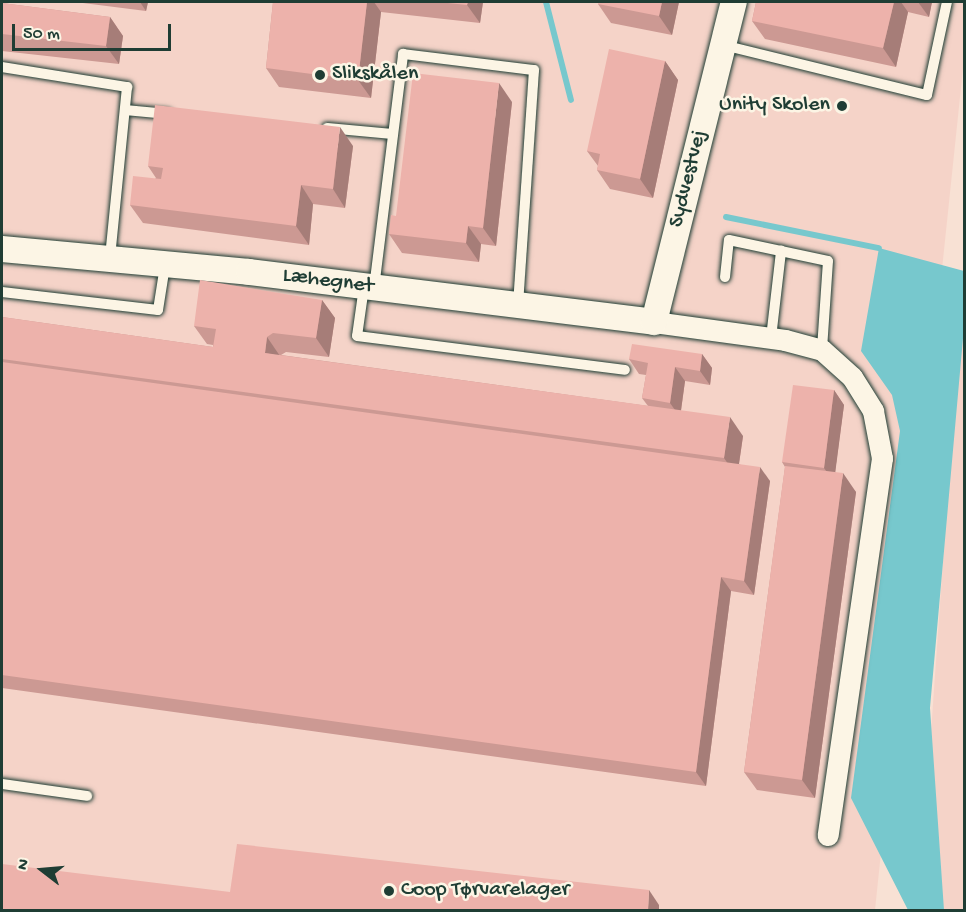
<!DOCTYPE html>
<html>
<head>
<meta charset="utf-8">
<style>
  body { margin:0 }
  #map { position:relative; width:966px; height:912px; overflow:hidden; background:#f8e1d4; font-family:"Gochi Hand",sans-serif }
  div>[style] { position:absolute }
  .built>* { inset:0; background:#f5d3c8 }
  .water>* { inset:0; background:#77c8cd }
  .stream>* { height:6px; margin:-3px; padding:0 3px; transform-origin:3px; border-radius:3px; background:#77c8cd }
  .roads { filter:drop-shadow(0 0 2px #1f3d34) drop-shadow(0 0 2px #1f3d34) }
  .service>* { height:10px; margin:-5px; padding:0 5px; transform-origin:5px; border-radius:5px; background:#fcf5e5 }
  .minor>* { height:21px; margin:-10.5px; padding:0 10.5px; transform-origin:10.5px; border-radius:10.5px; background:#fcf5e5 }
  .tertiary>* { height:26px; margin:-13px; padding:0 13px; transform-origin:13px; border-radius:13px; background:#fcf5e5 }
  .wall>* { inset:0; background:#cc9993 }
  .shaded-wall>* { inset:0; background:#a67d78 }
  .building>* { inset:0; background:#edb2ab }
  .dots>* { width:16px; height:16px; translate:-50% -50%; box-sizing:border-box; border:3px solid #fcf5e5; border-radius:50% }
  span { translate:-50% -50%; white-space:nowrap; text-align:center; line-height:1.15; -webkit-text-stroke:5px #fcf5e5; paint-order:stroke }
  .poi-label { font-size:22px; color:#1f3d34 }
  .left { translate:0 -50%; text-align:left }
  .right { translate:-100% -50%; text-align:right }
  .street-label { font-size:22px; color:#1f3d34 }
  .frame { position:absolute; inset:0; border:3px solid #1f3d34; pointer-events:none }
  .north { position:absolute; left:12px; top:840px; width:60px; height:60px; -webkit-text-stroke:4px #fcf5e5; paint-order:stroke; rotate:286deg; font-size:16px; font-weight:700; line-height:24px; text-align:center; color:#1f3d34 }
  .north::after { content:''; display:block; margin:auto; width:21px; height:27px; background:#1f3d34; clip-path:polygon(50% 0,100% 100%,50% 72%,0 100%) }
  .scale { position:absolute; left:12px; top:24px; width:159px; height:27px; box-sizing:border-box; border:3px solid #1f3d34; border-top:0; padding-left:8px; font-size:18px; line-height:21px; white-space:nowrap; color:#1f3d34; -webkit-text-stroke:4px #fcf5e5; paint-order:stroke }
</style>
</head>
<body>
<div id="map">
  <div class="built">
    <div style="clip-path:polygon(2px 2px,964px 2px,964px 59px,875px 910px,2px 910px)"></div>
    <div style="clip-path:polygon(964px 260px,964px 910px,935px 910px,922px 861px)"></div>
  </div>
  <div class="water">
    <div style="clip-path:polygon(879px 248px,964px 271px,964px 327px,930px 708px,944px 910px,908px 910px,851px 798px,900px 431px,892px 395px,861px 351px)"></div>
  </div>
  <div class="stream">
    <div style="left:546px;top:2px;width:101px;rotate:75.7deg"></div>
    <div style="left:726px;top:217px;width:156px;rotate:11.5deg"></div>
  </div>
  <div class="roads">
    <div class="service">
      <div style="left:723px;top:45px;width:210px;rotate:13.8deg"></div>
      <div style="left:927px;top:95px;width:95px;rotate:-77.9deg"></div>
      <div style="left:2px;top:67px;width:127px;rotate:9.1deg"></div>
      <div style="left:127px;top:87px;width:172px;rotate:95.7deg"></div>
      <div style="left:125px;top:110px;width:43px;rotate:5.3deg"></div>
      <div style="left:327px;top:128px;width:66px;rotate:5.2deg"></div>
      <div style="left:725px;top:277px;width:37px;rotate:-84deg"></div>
      <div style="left:729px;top:240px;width:101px;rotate:12deg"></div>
      <div style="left:828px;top:261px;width:89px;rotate:93.9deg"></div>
      <div style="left:364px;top:287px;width:49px;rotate:98.1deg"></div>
      <div style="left:357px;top:336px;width:270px;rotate:7.2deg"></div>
      <div style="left:374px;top:288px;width:236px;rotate:-82.9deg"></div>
      <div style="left:403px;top:54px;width:132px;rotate:7deg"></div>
      <div style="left:534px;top:70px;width:236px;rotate:93.9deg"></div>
      <div style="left:2px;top:292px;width:157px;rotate:6.6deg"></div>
      <div style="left:158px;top:310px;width:45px;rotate:-81deg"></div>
      <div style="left:771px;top:338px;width:88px;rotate:-83.4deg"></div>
      <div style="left:2px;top:784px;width:86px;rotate:8deg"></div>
    </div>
    <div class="minor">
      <div style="left:654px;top:322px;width:132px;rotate:7.8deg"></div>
      <div style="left:785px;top:340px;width:38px;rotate:15deg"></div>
      <div style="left:822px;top:350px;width:40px;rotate:42deg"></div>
      <div style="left:852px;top:377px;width:40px;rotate:58deg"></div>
      <div style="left:873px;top:411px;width:48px;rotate:79.2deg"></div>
      <div style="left:882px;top:458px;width:381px;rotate:98.2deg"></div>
    </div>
    <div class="tertiary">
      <div style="left:2px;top:249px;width:248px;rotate:5.3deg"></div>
      <div style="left:249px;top:272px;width:408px;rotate:7deg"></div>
      <div style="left:654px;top:322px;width:330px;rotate:-76deg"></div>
    </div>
  </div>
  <div class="wall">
    <div style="clip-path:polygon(75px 2px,148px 2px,146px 11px)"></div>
    <div style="clip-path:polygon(273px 2px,483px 2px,480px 23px,381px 12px,371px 98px,279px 87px,266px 68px)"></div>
    <div style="clip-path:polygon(679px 2px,672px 35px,611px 23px,598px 4px)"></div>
    <div style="clip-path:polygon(756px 2px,932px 2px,929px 17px,908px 12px,896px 67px,765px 39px,752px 21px)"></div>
    <div style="clip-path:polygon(2px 3px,110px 17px,123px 36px,119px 64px,2px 51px)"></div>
    <div style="clip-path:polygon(665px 61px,678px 80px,653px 198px,610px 189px,597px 170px,598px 166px,587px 151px)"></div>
    <div style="clip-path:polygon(512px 102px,496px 246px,481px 244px,479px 262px,402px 253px,389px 234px,396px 216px)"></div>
    <div style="clip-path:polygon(353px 146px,345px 208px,313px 204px,309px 245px,143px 223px,130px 205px,156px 178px,148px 166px)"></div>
    <div style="clip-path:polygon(322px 300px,335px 318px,329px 357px,286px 352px,281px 355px,648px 406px,642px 398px,646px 375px,639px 374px,629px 359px,702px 354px,712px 368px,710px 385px,685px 381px,681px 411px,743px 436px,739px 464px,770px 481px,754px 595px,731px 591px,706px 786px,2px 688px,2px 317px,213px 347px,213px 345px,207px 344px,194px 326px)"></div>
    <div style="clip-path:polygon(834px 390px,844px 405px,835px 472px,856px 492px,815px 798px,757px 790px,744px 772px,785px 467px,782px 462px)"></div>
  </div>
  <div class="shaded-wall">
    <div style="clip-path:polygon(140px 2px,148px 2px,146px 11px)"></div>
    <div style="clip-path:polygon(367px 2px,374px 2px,381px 12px,371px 98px,358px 80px)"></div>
    <div style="clip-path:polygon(468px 2px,483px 2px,480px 23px,467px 5px)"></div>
    <div style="clip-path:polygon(662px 2px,679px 2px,672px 35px,659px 16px)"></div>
    <div style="clip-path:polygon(894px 2px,901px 2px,908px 12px,896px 67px,883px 48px)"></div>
    <div style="clip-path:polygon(918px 2px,932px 2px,929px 17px)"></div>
    <div style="clip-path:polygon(110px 17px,123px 36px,119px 64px,106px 46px)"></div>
    <div style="clip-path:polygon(665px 61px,678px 80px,653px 198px,640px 179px)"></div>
    <div style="clip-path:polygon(499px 83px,512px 102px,496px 246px,483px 228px)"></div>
    <div style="clip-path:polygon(340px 127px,353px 146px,345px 208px,333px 189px)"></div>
    <div style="clip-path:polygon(301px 185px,313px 204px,309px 245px,296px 226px)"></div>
    <div style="clip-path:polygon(468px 226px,481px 244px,479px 262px,466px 243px)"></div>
    <div style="clip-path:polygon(322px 300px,335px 318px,329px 357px,316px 338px)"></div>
    <div style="clip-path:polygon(267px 337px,280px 356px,265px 353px)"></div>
    <div style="clip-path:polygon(702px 354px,712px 368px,710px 385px,700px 371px)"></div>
    <div style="clip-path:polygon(675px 367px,685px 381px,680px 417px,670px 403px)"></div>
    <div style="clip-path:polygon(834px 390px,844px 405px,834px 482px,824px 468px)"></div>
    <div style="clip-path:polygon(730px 417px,743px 436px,737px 477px,724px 458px)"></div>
    <div style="clip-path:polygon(760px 467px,770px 481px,754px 595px,744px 581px)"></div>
    <div style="clip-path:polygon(843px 473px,856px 492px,815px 798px,802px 780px)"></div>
    <div style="clip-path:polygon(721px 577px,731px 591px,706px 786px,696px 772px)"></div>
    <div style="clip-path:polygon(649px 890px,659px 905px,659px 910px,648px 910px)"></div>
  </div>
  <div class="building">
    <div style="clip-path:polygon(273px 2px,367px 2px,358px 80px,266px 68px)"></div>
    <div style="clip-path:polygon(438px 2px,468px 2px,467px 5px)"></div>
    <div style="clip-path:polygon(598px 2px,662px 2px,659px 16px,598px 4px)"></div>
    <div style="clip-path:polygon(756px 2px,894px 2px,883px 48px,752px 21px)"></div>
    <div style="clip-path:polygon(2px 3px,110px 17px,106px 46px,2px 34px)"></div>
    <div style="clip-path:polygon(609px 49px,665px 61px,640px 179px,597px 170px,600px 154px,587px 151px)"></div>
    <div style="clip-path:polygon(413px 73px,499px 83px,483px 228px,468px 226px,466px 243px,389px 234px,391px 215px,396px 216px)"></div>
    <div style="clip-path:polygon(155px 105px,340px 127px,333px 189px,301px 185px,296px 226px,130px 205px,133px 176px,161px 179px,163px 168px,148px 166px)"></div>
    <div style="clip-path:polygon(200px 280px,322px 300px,316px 338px,273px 333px,267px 337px,265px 353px,730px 417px,724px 458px,2px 359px,2px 317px,213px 347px,216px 329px,194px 326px)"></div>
    <div style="clip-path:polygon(632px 344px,702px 354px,700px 371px,675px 367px,670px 403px,642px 398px,648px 363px,629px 359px)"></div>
    <div style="clip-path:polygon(2px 362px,760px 467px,744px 581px,721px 577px,696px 772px,2px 675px)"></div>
    <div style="clip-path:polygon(793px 385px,834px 390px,824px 468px,782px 462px)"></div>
    <div style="clip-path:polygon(785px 466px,843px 473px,802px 780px,744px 772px)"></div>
    <div style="clip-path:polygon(237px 844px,649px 890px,648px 910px,2px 910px,2px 864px,230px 892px)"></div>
  </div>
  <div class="dots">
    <div style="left:320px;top:75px;background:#1f3d34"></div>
    <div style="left:842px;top:106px;background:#1f3d34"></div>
    <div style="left:389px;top:891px;background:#1f3d34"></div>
  </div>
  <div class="poi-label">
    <span class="left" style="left:332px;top:75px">Slikskålen</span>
    <span class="right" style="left:830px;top:106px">Unity Skolen</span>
    <span class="left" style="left:401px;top:891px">Coop Tørvarelager</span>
  </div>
  <div class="street-label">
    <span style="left:689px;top:179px;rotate:-76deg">Sydvestvej</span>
    <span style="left:328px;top:282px;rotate:7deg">Læhegnet</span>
  </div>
  <div class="frame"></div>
  <div class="north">N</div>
  <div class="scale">50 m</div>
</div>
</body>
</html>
